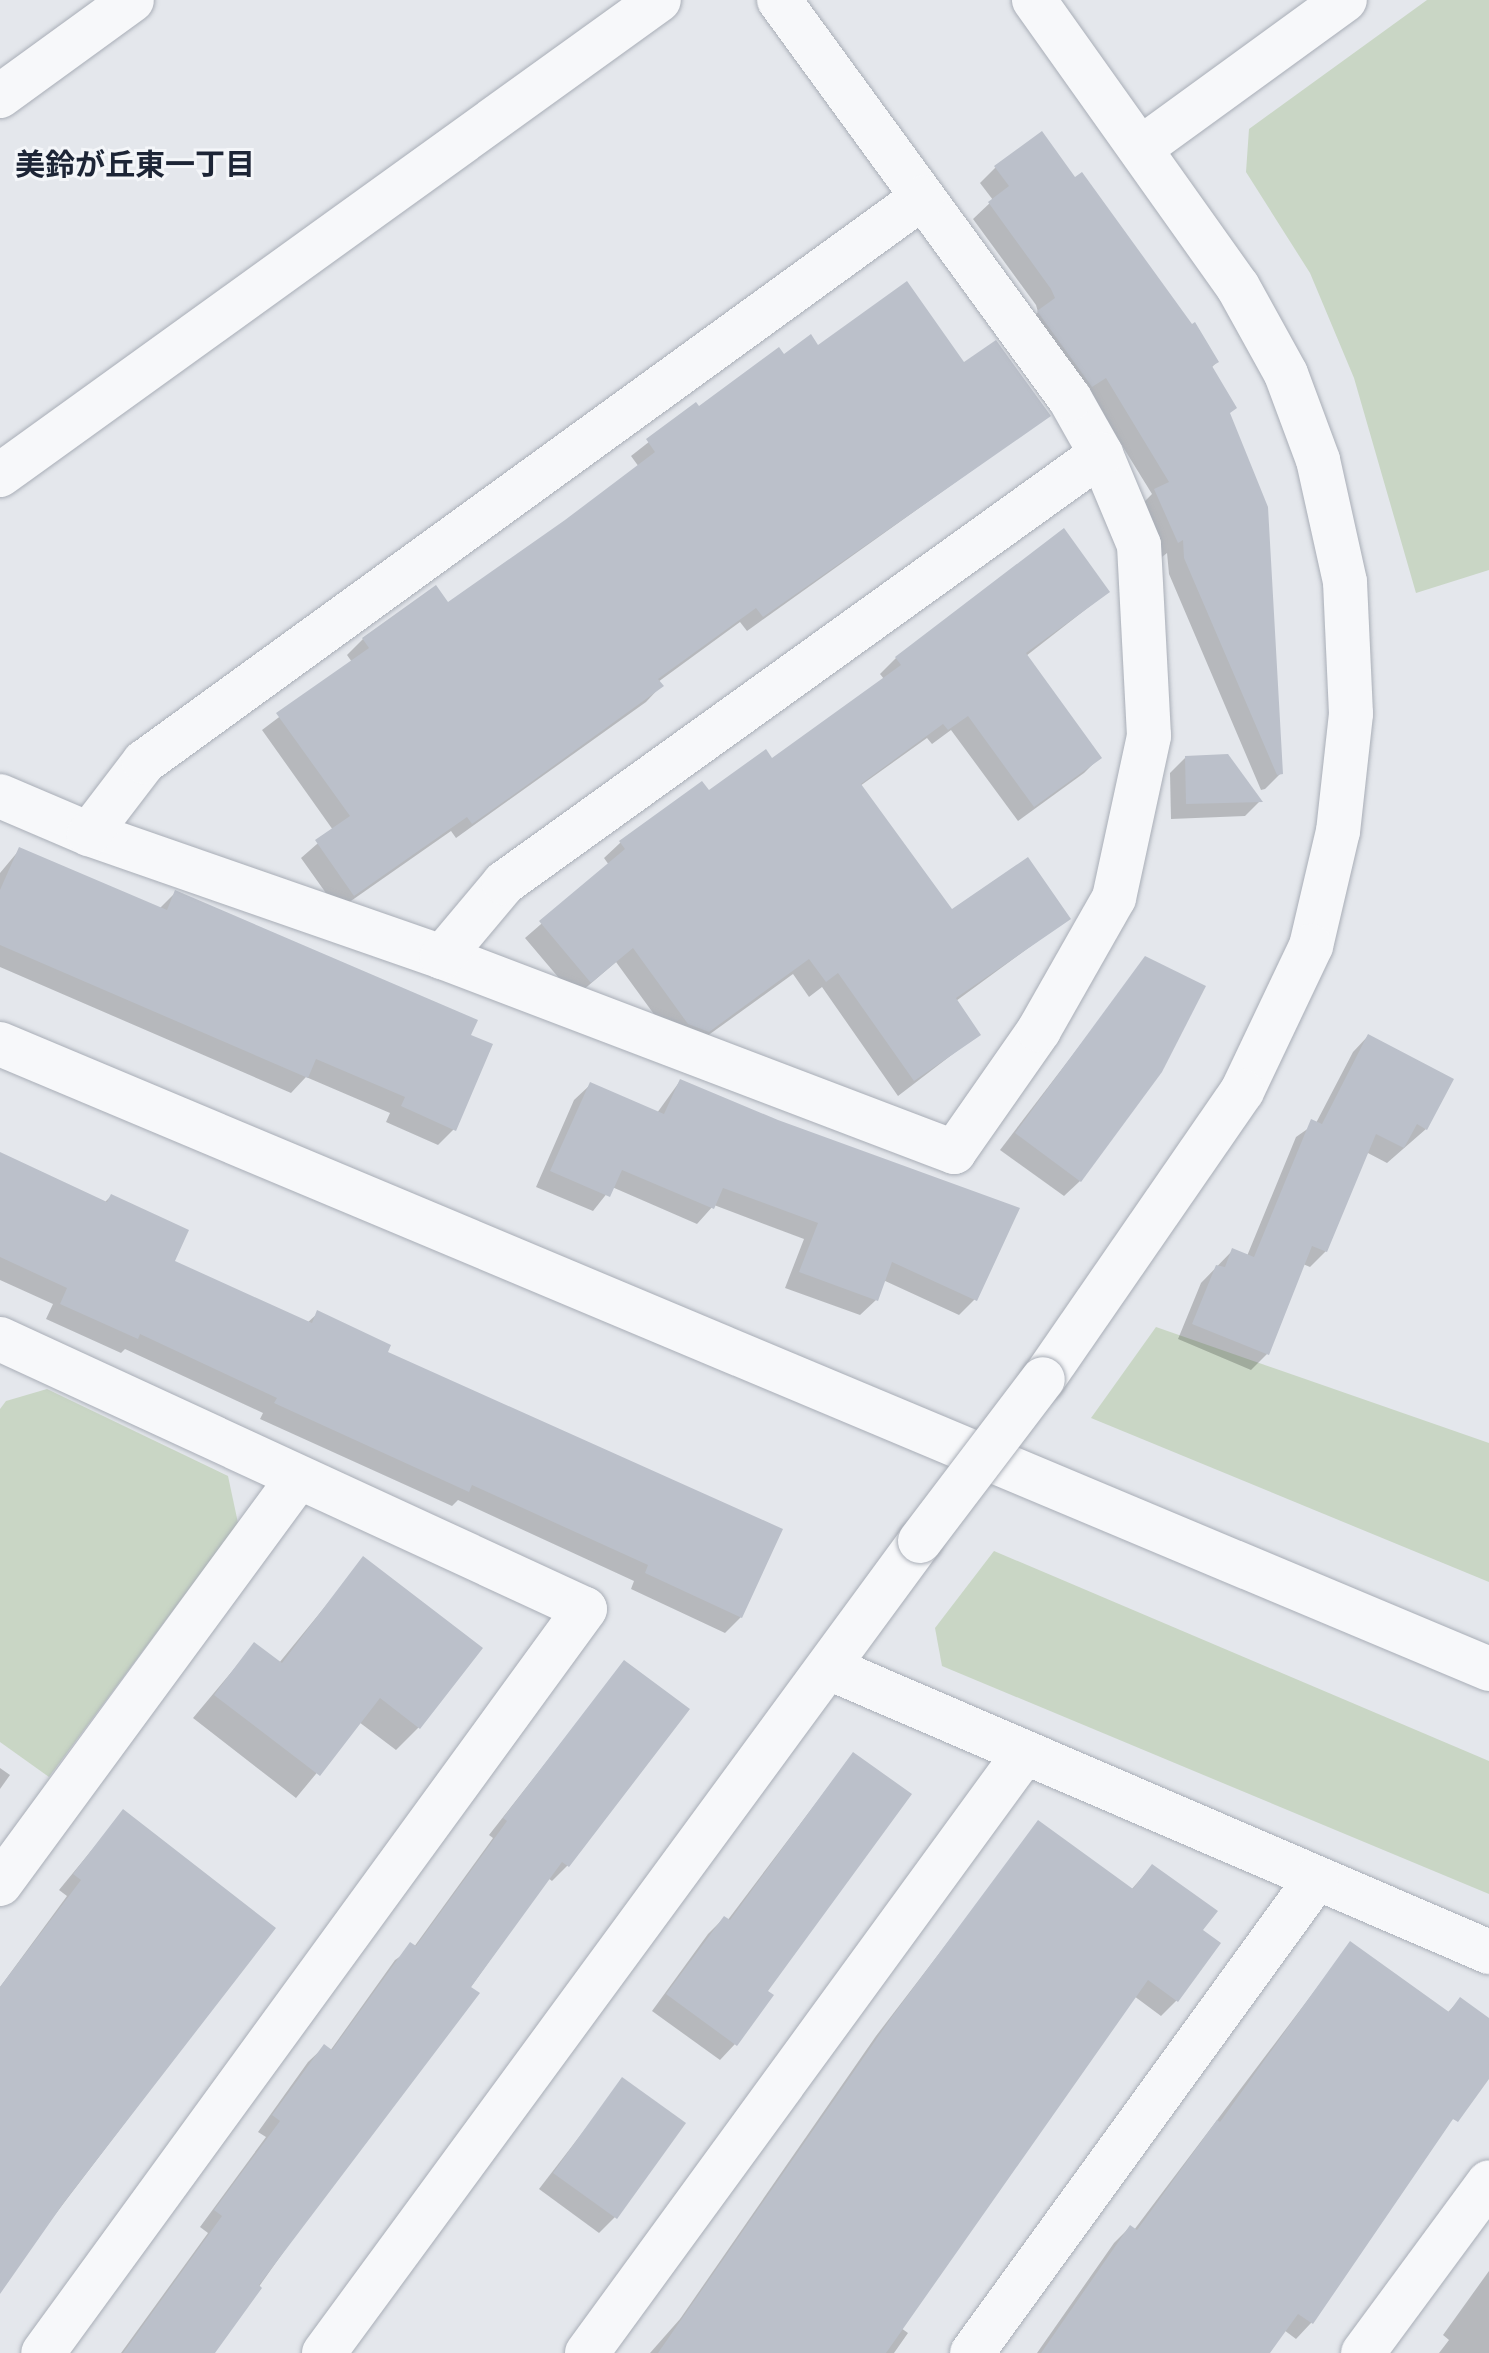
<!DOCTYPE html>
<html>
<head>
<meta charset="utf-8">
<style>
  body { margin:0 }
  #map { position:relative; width:1489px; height:2353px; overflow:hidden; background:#e4e7ec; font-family:"PT Sans Narrow","Noto Sans JP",sans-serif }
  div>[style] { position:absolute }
  .green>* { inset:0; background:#c9d6c5 }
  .shadow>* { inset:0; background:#0003 }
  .building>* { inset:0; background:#bbc0ca }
  .roads { filter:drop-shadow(0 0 2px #a9aeb7) drop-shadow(0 0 2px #a9aeb7) }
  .minor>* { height:44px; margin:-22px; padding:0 22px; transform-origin:22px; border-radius:22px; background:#f7f8fa }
  .bridges { filter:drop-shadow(0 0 2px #a9aeb7) drop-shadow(0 0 2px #a9aeb7) }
  .minor-bridge>* { height:44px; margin:-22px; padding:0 22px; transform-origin:22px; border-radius:22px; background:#f7f8fa }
  span { translate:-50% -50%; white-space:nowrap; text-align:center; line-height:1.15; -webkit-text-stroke:6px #f4f6f9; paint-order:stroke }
  .neighbourhood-label { font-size:30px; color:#1d2536; font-weight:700 }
</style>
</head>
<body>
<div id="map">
  <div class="green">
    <div style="clip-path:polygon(1427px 0,1489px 0,1489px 570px,1416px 593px,1354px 378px,1310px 273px,1246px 172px,1249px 129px)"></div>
    <div style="clip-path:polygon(1156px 1327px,1489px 1443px,1489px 1582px,1091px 1418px)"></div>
    <div style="clip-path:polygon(47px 1389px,228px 1476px,238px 1523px,49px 1777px,0 1742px,0 1409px,6px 1401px)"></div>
    <div style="clip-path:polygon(994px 1551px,1489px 1761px,1489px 1894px,942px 1666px,935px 1628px)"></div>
  </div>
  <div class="shadow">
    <div style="clip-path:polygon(996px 167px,1217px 362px,1211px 368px,1228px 414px,1281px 773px,1265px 789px,1261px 790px,1169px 574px,1167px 553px,1162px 557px,1140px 506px,1152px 494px,1089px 392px,1022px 328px,1038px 312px,1036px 305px,973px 219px,993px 200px,980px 183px)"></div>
    <div style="clip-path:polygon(818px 348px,964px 364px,1048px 416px,747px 631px,740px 622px,658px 682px,661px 686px,646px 702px,456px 838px,451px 831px,338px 910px,301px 858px,333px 830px,262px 730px,352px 662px,347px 655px,363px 639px,436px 588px,448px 605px,566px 522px,639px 467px,631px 456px,696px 405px,698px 408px,784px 357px)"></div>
    <div style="clip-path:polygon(1108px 592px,1026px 656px,1100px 757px,1084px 773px,1018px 821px,951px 730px,932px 744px,927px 738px,860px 786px,952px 912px,1069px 918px,956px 1001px,979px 1034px,898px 1096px,822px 987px,809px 997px,793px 974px,692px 1047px,672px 1039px,616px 962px,575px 997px,525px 938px,609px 865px,604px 858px,620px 843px,702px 783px,709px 793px,772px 761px,884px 679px,880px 674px,896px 658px)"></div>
    <div style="clip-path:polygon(1185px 758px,1260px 801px,1245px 816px,1171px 819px,1170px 773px)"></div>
    <div style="clip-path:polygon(20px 849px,159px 909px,175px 893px,454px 1129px,438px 1145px,386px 1122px,390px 1113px,306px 1077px,291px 1093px,0 967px,0 873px)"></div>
    <div style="clip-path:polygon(1146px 959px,1080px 1181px,1064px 1196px,1000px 1150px)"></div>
    <div style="clip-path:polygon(1368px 1036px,1426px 1129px,1387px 1163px,1366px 1152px,1326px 1251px,1310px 1267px,1303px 1264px,1267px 1354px,1251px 1370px,1178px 1339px,1201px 1283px,1233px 1250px,1247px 1256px,1296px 1137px,1316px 1123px,1353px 1052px)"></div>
    <div style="clip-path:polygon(680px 1081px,975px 1299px,959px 1315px,883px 1280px,876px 1300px,860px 1315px,785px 1288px,804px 1239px,714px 1205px,697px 1224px,612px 1187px,593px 1211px,536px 1187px,574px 1100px,590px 1085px,657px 1113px)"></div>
    <div style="clip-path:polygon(0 1155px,104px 1203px,111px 1196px,172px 1262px,307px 1323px,318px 1313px,385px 1353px,741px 1617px,725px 1633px,631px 1589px,634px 1581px,458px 1500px,452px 1506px,260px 1419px,263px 1413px,125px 1349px,121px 1353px,46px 1319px,53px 1304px,0 1280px)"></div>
    <div style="clip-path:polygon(364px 1559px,419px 1727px,396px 1750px,359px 1722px,296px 1798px,193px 1718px,254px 1645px,279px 1663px)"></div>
    <div style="clip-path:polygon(624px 1663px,568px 1865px,552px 1881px,548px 1878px,212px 2353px,121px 2353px,208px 2233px,200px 2227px,266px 2137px,258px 2132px,308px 2062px,324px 2047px,330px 2051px,395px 1960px,414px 1947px,493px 1838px,489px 1835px)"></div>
    <div style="clip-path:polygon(853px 1754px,765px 1991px,735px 2044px,720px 2060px,652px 2011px,708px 1934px,724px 1918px,727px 1921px)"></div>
    <div style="clip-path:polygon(0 1768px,10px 1775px,0 1789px)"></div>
    <div style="clip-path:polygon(123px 1812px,273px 1928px,0 2287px,0 1987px,67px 1896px,59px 1890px)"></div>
    <div style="clip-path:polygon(1039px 1823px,1131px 1890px,1152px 1866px,1200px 1930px,1177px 2000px,1161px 2016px,1134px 1996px,901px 2328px,908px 2333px,894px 2353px,650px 2353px,680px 2319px,876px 2036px)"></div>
    <div style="clip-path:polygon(1350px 1944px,1447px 2013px,1460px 2000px,1489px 2021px,1489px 2076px,1439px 2135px,1311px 2323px,1296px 2339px,1284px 2330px,1268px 2353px,1037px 2353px,1114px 2243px,1130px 2227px,1134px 2230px)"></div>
    <div style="clip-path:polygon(623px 2080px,615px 2217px,599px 2233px,539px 2189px)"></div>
    <div style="clip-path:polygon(1489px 2271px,1489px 2353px,1439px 2353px,1449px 2340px,1443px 2335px)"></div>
  </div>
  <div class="building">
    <div style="clip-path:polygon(1042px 131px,1075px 177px,1082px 172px,1192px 324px,1195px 322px,1219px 362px,1212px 366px,1237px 408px,1230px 413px,1268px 507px,1283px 774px,1277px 775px,1184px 558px,1183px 540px,1178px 543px,1154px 489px,1169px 482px,1106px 378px,1092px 387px,1037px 311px,1055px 298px,1051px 289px,988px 202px,1009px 186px,994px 166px)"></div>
    <div style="clip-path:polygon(907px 281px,964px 362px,996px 340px,1051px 416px,763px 617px,756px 608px,658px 679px,664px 686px,516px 793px,472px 824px,467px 817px,354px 896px,315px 840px,350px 816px,276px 713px,369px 648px,362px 638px,436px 585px,448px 602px,565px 520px,655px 452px,646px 439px,696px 402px,699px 406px,779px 347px,784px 354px,811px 334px,818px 345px)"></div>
    <div style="clip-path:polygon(1064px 528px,1110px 592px,1026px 653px,1102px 758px,1034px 807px,968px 716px,948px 730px,943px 724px,861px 784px,952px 909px,1028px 857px,1071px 919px,956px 998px,981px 1035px,914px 1081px,838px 973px,826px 982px,809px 959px,709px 1032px,688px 1024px,633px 948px,591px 983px,539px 921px,625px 849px,619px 841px,702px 781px,709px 790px,766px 749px,772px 758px,901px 665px,895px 657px)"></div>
    <div style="clip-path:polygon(1228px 754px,1263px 802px,1186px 804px,1185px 756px)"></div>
    <div style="clip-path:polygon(19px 847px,167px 910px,175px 890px,478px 1020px,471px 1035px,493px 1044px,456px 1131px,401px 1106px,405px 1097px,316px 1059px,308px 1078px,0 945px,0 890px)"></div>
    <div style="clip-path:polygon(1145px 956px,1206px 986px,1162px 1072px,1081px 1182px,1015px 1133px)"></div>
    <div style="clip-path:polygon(1368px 1034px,1454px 1079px,1427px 1130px,1417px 1124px,1404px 1148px,1376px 1134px,1327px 1252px,1312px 1246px,1269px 1355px,1192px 1324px,1216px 1265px,1225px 1267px,1232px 1248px,1254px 1257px,1311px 1119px,1322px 1124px)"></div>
    <div style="clip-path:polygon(680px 1079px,778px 1120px,1020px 1208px,977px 1301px,892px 1262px,878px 1301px,799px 1272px,818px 1223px,723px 1188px,714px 1209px,622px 1170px,610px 1197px,550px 1171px,590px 1082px,664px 1114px)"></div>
    <div style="clip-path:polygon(0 1152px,107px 1202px,111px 1194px,189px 1230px,175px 1261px,312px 1323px,317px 1310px,391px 1345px,388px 1352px,783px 1529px,742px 1618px,645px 1573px,648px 1565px,472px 1485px,469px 1492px,274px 1403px,277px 1398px,140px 1334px,138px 1339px,60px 1304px,67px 1288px,0 1257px)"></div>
    <div style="clip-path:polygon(363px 1556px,483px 1648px,420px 1729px,380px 1698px,320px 1776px,214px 1695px,254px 1642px,282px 1663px)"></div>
    <div style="clip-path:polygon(624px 1660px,690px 1709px,569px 1867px,562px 1862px,471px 1987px,480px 1993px,259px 2285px,262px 2288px,215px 2353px,123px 2353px,222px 2216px,214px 2210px,280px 2121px,272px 2115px,324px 2044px,332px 2050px,410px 1942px,416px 1946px,507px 1821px,503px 1818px)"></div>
    <div style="clip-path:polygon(853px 1752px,912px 1794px,768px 1991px,774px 1995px,737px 2046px,666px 1994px,724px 1916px,730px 1920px)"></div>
    <div style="clip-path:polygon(123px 1809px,276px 1928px,65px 2201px,0 2294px,0 1987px,81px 1880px,73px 1874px)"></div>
    <div style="clip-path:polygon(1038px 1820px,1133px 1889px,1152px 1864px,1218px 1911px,1203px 1930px,1221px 1943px,1178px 2002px,1148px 1980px,886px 2353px,658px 2353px,891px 2018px)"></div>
    <div style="clip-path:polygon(1350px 1941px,1449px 2012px,1460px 1997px,1489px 2018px,1489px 2079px,1458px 2122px,1453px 2119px,1313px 2324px,1298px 2314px,1270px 2353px,1041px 2353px,1130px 2225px,1137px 2230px,1217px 2120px,1220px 2122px)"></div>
    <div style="clip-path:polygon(622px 2077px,686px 2123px,617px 2219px,553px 2173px)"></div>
  </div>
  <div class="roads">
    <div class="minor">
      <div style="left:1034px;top:0;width:352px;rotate:54.6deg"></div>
      <div style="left:1238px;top:287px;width:99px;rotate:61.1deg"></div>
      <div style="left:1286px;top:374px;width:92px;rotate:69.6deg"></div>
      <div style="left:1318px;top:460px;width:125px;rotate:77.5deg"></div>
      <div style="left:1345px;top:582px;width:132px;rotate:87.4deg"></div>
      <div style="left:1351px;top:714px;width:118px;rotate:96.3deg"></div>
      <div style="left:1338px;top:831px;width:118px;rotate:103.2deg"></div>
      <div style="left:1311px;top:946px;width:161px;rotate:115.4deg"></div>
      <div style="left:1242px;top:1091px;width:350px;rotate:124.6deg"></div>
      <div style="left:0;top:96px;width:163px;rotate:-36deg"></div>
      <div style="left:1141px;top:148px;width:252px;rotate:-36deg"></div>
      <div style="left:0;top:475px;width:812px;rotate:-35.78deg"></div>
      <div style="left:0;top:796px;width:97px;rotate:23.1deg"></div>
      <div style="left:89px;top:834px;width:374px;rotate:19.2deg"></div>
      <div style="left:442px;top:957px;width:548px;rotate:20.85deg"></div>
      <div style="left:954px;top:1152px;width:149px;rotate:-55.1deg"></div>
      <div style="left:1039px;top:1030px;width:152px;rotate:-60.4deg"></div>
      <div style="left:1114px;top:898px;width:166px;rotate:-77.8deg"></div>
      <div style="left:1149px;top:736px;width:191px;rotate:-93deg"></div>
      <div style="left:1139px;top:545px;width:99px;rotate:-112.7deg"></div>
      <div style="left:1101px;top:454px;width:63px;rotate:-119.4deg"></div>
      <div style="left:1070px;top:399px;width:494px;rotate:-126.1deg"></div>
      <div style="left:89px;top:834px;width:91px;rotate:-52.6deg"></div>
      <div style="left:144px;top:762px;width:962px;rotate:-35.95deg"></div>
      <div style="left:442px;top:957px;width:97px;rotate:-50deg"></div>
      <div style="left:504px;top:883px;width:735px;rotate:-35.7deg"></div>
      <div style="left:0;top:1044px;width:1615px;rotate:22.77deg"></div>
      <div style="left:0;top:1339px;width:644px;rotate:24.78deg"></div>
      <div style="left:585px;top:1609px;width:920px;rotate:126.07deg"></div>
      <div style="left:829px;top:1668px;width:719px;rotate:23.28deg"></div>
      <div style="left:0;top:1884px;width:504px;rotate:-53.72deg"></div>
      <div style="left:324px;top:2353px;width:1007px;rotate:-53.72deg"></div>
      <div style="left:587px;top:2353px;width:740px;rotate:-53.9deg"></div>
      <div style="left:972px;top:2353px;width:586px;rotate:-54.03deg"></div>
      <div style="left:1363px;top:2353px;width:212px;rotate:-53.6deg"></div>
    </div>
  </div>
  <div class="bridges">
    <div class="minor-bridge">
      <div style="left:920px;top:1541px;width:203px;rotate:-52.8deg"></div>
    </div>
  </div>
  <div class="neighbourhood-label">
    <span style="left:135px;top:164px">美鈴が丘東一丁目</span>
  </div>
</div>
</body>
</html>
